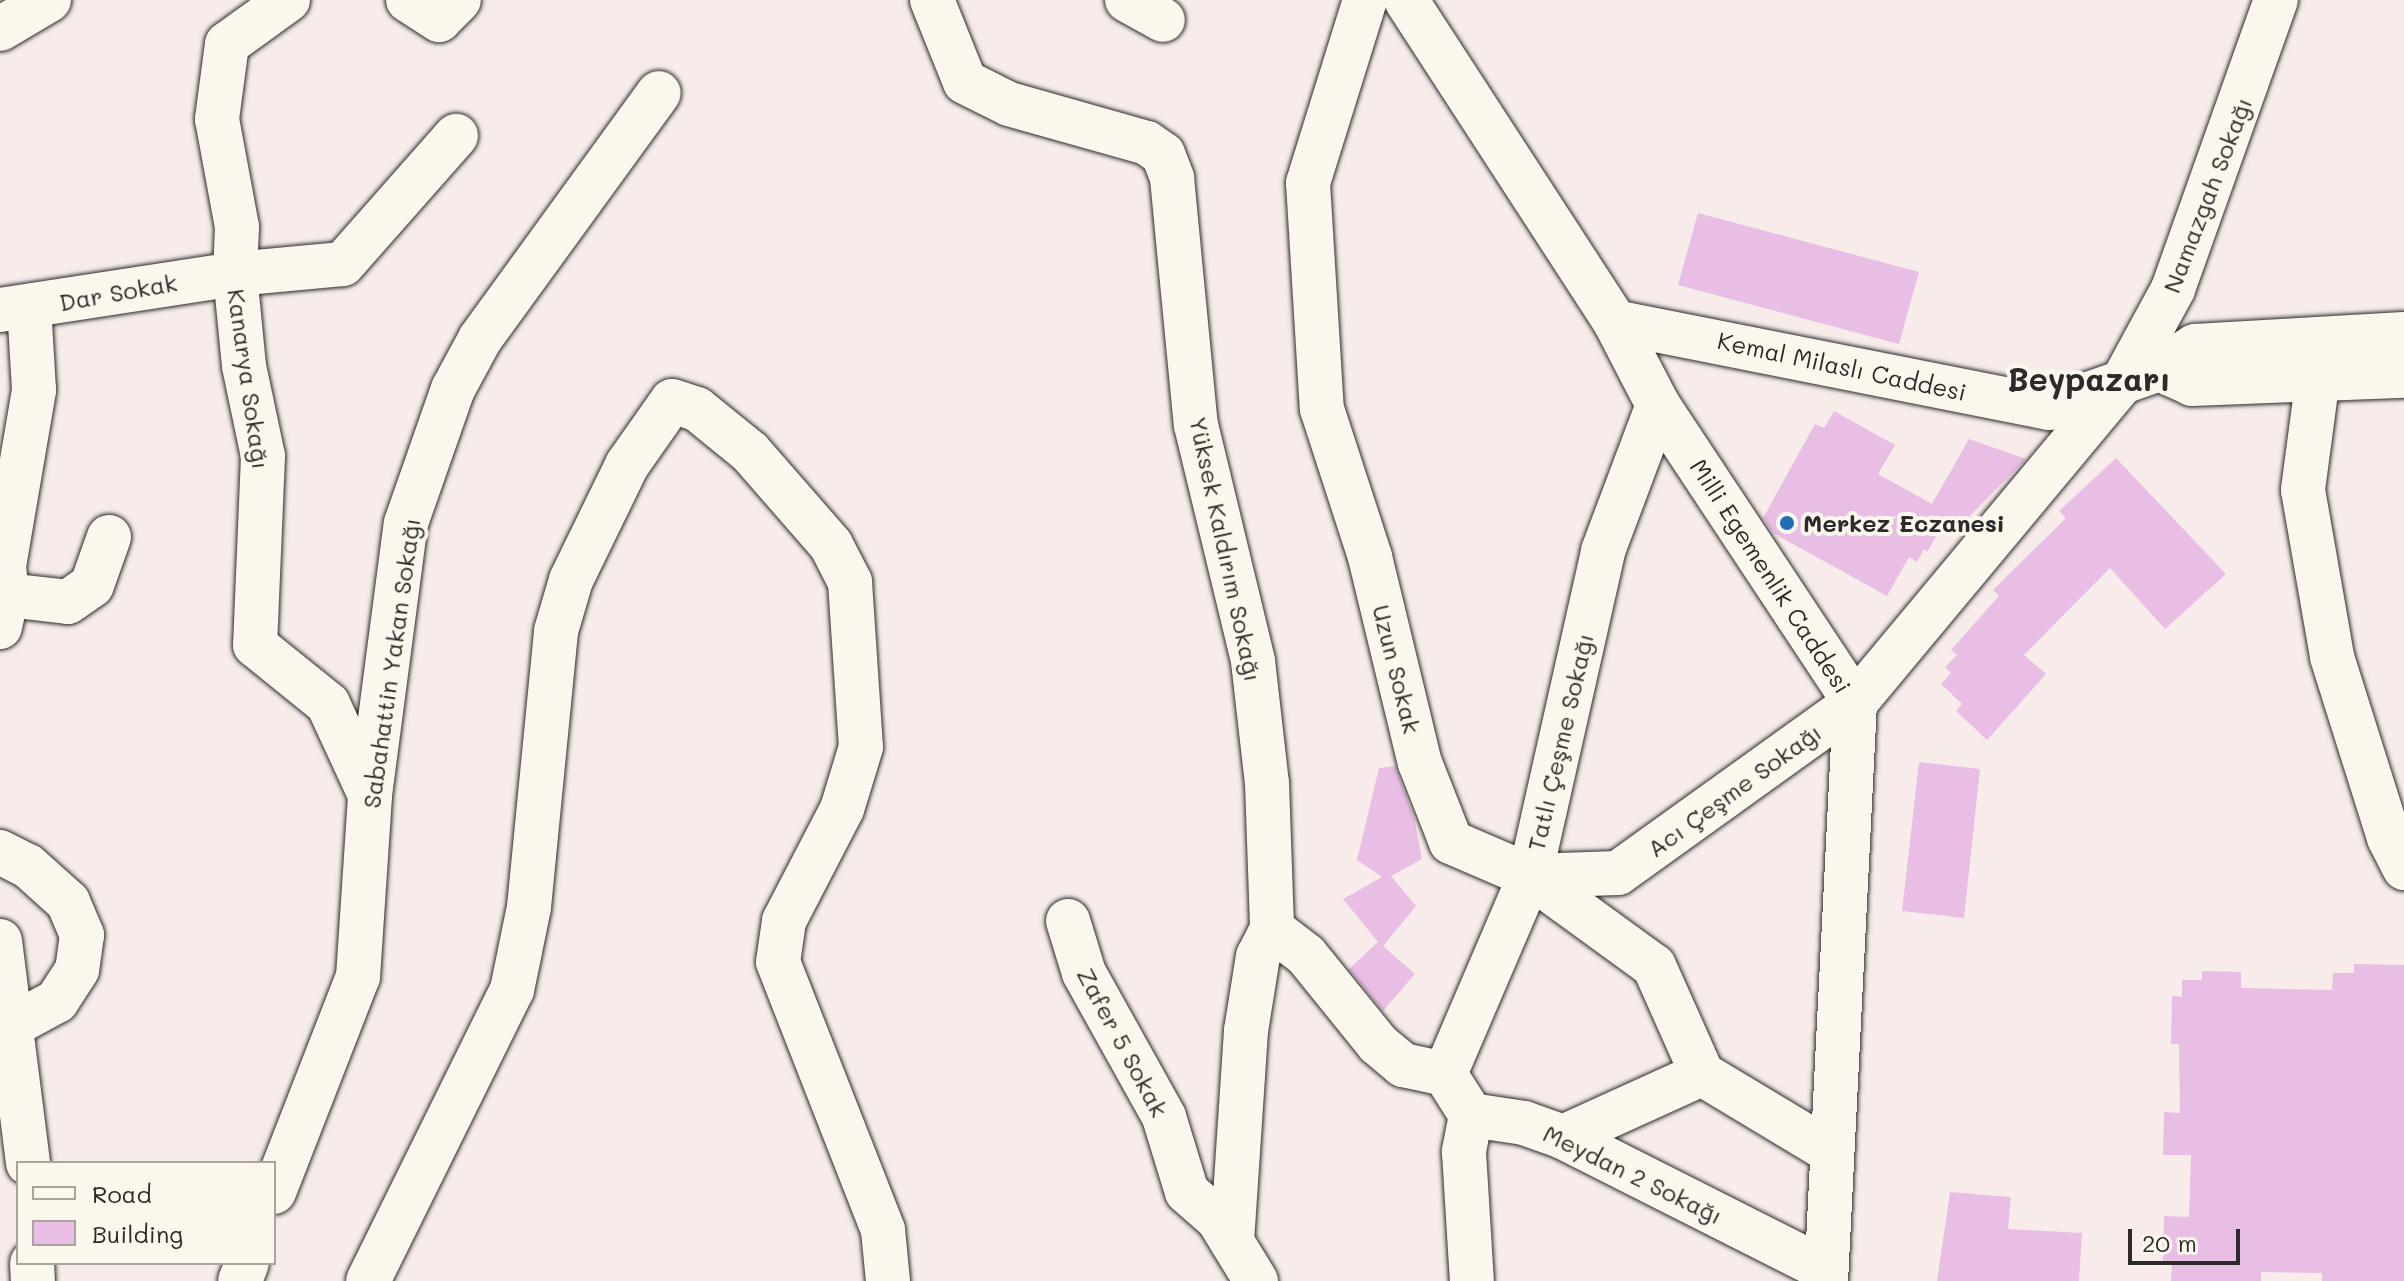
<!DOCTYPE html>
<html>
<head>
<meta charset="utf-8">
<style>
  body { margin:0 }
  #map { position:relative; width:2404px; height:1281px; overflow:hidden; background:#f7ecea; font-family:Mali,sans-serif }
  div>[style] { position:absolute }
  .building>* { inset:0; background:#e8bee4 }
  .roads { filter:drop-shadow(0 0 2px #2b2b2b) drop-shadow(0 0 2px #2b2b2b) }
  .minor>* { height:44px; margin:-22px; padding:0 22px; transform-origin:22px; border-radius:22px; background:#fbf7ec }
  .dots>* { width:22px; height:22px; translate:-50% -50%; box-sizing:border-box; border:4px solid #fbf7ec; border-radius:50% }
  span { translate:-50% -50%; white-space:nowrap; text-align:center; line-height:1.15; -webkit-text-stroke:8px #fbf7ec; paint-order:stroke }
  .street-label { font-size:24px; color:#2b2b2b }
  .poi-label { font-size:24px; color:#2b2b2b; font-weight:700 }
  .left { translate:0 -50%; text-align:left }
  .district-label { font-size:32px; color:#2b2b2b; font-weight:700 }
  .legend { position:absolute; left:16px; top:1161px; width:260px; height:104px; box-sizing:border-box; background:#fbf7ec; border:2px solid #a8a59f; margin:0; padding:10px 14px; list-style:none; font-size:24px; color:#2b2b2b }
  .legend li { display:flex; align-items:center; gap:16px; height:40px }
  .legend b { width:40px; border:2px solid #a8a59f }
  .scale { position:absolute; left:2128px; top:1229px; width:112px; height:36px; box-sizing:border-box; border:4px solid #2b2b2b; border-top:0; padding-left:10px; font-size:24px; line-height:28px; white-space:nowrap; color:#2b2b2b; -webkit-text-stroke:6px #fbf7ec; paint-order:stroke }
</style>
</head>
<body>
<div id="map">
  <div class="building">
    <div style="clip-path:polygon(1698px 213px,1919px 272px,1899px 344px,1678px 285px)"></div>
    <div style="clip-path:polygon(1834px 411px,1895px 445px,1878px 474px,1932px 504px,1969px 439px,2026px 459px,1956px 530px,1945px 521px,1927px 552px,1924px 549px,1917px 562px,1909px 557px,1887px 596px,1773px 533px,1763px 518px,1815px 424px,1824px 428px)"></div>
    <div style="clip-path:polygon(2116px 458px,2226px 574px,2165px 629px,2110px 568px,2024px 655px,2046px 674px,1987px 740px,1956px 711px,1962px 704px,1941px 684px,1951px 673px,1945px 667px,1957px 655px,1951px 650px,1999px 596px,1993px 590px,2066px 518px,2059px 511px)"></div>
    <div style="clip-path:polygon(1919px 762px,1980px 769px,1964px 918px,1902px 911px)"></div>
    <div style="clip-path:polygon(1395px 766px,1414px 817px,1422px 859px,1391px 876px,1416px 906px,1383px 946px,1415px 974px,1383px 1011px,1349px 969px,1378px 942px,1343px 899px,1382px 877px,1357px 860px,1379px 768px)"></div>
    <div style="clip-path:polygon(2354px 964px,2404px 965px,2404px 1281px,2322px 1281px,2322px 1273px,2261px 1272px,2261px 1281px,2171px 1281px,2172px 1262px,2163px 1262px,2164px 1216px,2189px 1217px,2191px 1155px,2163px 1155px,2164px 1112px,2180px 1113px,2179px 1044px,2171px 1044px,2172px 996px,2182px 997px,2182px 980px,2202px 980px,2202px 971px,2241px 972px,2241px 988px,2332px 990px,2333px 973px,2354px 973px)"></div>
    <div style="clip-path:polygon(1950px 1192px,2011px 1197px,2008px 1229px,2082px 1233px,2079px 1281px,1937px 1281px)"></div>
  </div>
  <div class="roads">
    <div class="minor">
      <div style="left:288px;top:0;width:75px;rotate:144.2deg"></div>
      <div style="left:227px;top:44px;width:76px;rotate:97.6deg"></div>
      <div style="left:217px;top:119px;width:110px;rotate:79.5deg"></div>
      <div style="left:237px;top:227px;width:47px;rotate:92.4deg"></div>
      <div style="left:235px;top:274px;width:92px;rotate:84.4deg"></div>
      <div style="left:244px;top:366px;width:92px;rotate:78.1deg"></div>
      <div style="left:263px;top:456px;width:189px;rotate:92.4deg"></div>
      <div style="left:255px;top:645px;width:94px;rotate:38.9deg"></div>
      <div style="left:328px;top:704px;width:100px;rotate:65.2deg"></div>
      <div style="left:408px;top:0;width:37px;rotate:33deg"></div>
      <div style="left:439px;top:20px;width:28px;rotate:-45deg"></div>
      <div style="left:932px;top:0;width:88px;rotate:68.1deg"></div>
      <div style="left:965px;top:82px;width:49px;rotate:26.6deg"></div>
      <div style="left:1009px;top:104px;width:143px;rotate:15.8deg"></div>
      <div style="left:1147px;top:143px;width:19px;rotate:35deg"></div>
      <div style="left:1163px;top:154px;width:26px;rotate:69deg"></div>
      <div style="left:1172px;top:178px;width:248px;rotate:84.5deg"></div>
      <div style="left:1196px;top:425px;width:243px;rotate:76.4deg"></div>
      <div style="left:1253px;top:661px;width:123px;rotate:83.5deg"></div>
      <div style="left:1267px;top:783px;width:146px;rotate:88deg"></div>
      <div style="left:1272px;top:929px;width:30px;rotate:117deg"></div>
      <div style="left:1258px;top:956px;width:76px;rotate:99.1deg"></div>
      <div style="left:1246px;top:1031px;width:211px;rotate:93.8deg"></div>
      <div style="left:1127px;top:0;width:41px;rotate:29.1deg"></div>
      <div style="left:1365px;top:0;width:192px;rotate:107.3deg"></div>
      <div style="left:1308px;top:183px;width:226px;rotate:86.5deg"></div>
      <div style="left:1322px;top:409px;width:156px;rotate:72deg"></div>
      <div style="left:1370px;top:557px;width:212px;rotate:76.4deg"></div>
      <div style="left:1420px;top:763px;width:85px;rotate:68.6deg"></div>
      <div style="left:1451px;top:842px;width:86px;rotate:23.3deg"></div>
      <div style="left:1530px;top:876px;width:153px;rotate:36deg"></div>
      <div style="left:1654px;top:966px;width:118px;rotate:66deg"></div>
      <div style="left:1702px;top:1074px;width:149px;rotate:31deg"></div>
      <div style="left:1406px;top:0;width:384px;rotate:57deg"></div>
      <div style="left:1615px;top:322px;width:93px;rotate:62.6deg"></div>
      <div style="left:1658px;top:405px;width:357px;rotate:56.5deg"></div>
      <div style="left:1855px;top:703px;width:579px;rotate:92.87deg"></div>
      <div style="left:0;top:29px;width:57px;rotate:-30.6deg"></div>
      <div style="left:0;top:310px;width:238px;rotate:-8.7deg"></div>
      <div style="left:235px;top:274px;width:108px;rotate:-5.3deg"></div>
      <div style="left:343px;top:264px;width:171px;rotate:-48.6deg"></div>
      <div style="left:1615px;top:322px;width:442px;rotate:11.2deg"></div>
      <div style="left:2049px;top:408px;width:117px;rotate:-19.5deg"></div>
      <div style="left:2159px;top:369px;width:43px;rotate:-32.6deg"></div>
      <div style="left:2195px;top:346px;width:209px;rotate:-3.3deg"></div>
      <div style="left:2159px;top:369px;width:36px;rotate:24deg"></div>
      <div style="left:2192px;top:384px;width:212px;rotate:-2.2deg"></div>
      <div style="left:2318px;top:377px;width:114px;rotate:97.6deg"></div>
      <div style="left:2303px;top:490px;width:169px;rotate:80.1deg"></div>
      <div style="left:2332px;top:657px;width:190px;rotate:72.5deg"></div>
      <div style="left:2389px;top:838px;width:34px;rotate:63deg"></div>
      <div style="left:7px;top:595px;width:61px;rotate:6.5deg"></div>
      <div style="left:68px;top:602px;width:29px;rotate:-35deg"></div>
      <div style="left:92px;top:585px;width:51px;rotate:-70.5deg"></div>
      <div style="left:0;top:627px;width:33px;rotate:-78deg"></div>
      <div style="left:7px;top:595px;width:29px;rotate:-96deg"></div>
      <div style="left:4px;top:566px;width:179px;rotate:-80.3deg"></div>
      <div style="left:34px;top:390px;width:83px;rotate:-93.4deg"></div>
      <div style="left:0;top:852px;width:31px;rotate:27deg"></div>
      <div style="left:28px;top:866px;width:54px;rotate:42deg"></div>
      <div style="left:68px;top:902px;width:36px;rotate:67deg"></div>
      <div style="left:82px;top:935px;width:35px;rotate:98deg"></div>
      <div style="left:77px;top:970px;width:37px;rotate:123deg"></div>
      <div style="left:57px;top:1001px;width:55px;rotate:151.6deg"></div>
      <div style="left:1530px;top:876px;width:88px;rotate:-2deg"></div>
      <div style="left:1618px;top:873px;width:292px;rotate:-35.7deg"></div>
      <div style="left:1855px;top:703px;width:417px;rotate:-50.2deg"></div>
      <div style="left:2122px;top:383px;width:107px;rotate:-61.5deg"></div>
      <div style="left:2173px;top:289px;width:307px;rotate:-70.4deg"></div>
      <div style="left:1068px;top:921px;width:54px;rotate:72.9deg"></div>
      <div style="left:1084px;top:973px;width:165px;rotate:60.9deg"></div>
      <div style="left:1164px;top:1117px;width:78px;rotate:73deg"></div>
      <div style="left:1187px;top:1192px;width:41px;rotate:41.1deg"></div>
      <div style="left:1218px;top:1219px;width:73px;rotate:58.5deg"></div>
      <div style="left:1272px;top:929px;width:43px;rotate:37.4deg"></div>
      <div style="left:1306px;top:955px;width:114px;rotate:51deg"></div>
      <div style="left:1378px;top:1044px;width:33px;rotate:40deg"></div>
      <div style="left:1403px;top:1065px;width:43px;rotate:12.1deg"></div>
      <div style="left:1445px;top:1074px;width:49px;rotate:57.6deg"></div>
      <div style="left:1471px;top:1115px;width:54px;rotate:8.6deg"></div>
      <div style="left:1524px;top:1123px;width:41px;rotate:19.7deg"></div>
      <div style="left:1563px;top:1137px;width:295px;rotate:26.8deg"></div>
      <div style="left:0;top:941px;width:224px;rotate:82.8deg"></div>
      <div style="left:1445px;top:1074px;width:215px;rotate:-66.8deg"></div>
      <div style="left:1530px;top:876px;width:333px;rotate:-77.3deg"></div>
      <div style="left:1603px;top:551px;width:156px;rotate:-69.4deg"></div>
      <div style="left:1471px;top:1115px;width:38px;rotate:101deg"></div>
      <div style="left:1464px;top:1152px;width:129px;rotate:86.5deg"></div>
      <div style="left:1563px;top:1137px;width:153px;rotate:-24.4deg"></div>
      <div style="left:274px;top:1192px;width:231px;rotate:-68.7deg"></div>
      <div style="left:358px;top:977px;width:182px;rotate:-86.2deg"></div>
      <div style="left:370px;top:795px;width:274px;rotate:-82.5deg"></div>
      <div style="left:406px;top:523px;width:142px;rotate:-70.7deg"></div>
      <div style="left:453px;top:389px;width:57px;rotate:-61.6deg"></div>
      <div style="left:480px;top:339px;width:304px;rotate:-54deg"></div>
      <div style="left:32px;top:1263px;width:18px;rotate:87deg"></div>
      <div style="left:240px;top:1281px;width:19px;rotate:-69deg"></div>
      <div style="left:368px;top:1281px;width:325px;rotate:-63.7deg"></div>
      <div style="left:512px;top:990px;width:85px;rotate:-78.4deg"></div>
      <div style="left:529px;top:907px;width:277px;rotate:-84.4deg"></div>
      <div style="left:556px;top:631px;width:53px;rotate:-73.6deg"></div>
      <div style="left:571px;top:580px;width:128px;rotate:-64deg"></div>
      <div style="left:627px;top:465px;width:78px;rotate:-54.9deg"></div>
      <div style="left:672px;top:401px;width:26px;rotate:18deg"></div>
      <div style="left:697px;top:409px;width:68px;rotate:39.1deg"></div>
      <div style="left:750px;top:452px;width:123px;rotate:48.9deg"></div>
      <div style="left:831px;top:545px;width:42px;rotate:62.8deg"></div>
      <div style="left:850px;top:582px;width:165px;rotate:86.2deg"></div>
      <div style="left:861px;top:747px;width:65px;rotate:107deg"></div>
      <div style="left:842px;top:809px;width:126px;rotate:117.4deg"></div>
      <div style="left:784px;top:921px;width:41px;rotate:98.3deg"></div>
      <div style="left:778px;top:962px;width:288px;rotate:68.6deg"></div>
      <div style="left:883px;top:1230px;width:51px;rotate:84.4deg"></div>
    </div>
  </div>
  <div class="dots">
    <div style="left:1787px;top:523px;background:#1f6fb2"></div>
  </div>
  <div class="street-label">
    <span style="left:2207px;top:195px;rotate:-69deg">Namazgah Sokağı</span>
    <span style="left:118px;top:292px;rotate:-10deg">Dar Sokak</span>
    <span style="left:1842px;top:366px;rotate:12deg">Kemal Milaslı Caddesi</span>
    <span style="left:249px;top:379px;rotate:82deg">Kanarya Sokağı</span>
    <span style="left:1226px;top:549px;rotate:78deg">Yüksek Kaldırım Sokağı</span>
    <span style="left:1771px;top:576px;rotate:57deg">Milli Egemenlik Caddesi</span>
    <span style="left:391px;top:663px;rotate:-82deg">Sabahattin Yakan Sokağı</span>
    <span style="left:1397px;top:669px;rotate:76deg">Uzun Sokak</span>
    <span style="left:1560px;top:742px;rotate:-77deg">Tatlı Çeşme Sokağı</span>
    <span style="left:1734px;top:790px;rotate:-36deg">Acı Çeşme Sokağı</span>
    <span style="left:1123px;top:1042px;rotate:62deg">Zafer 5 Sokak</span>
    <span style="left:1633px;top:1174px;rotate:26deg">Meydan 2 Sokağı</span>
  </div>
  <div class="poi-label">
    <span class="left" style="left:1803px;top:523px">Merkez Eczanesi</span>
  </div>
  <div class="district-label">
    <span style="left:2089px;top:378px">Beypazarı</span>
  </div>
  <ul class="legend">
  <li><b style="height:10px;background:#fbf7ec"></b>Road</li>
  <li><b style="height:22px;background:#e8bee4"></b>Building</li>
  </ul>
  <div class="scale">20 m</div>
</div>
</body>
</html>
